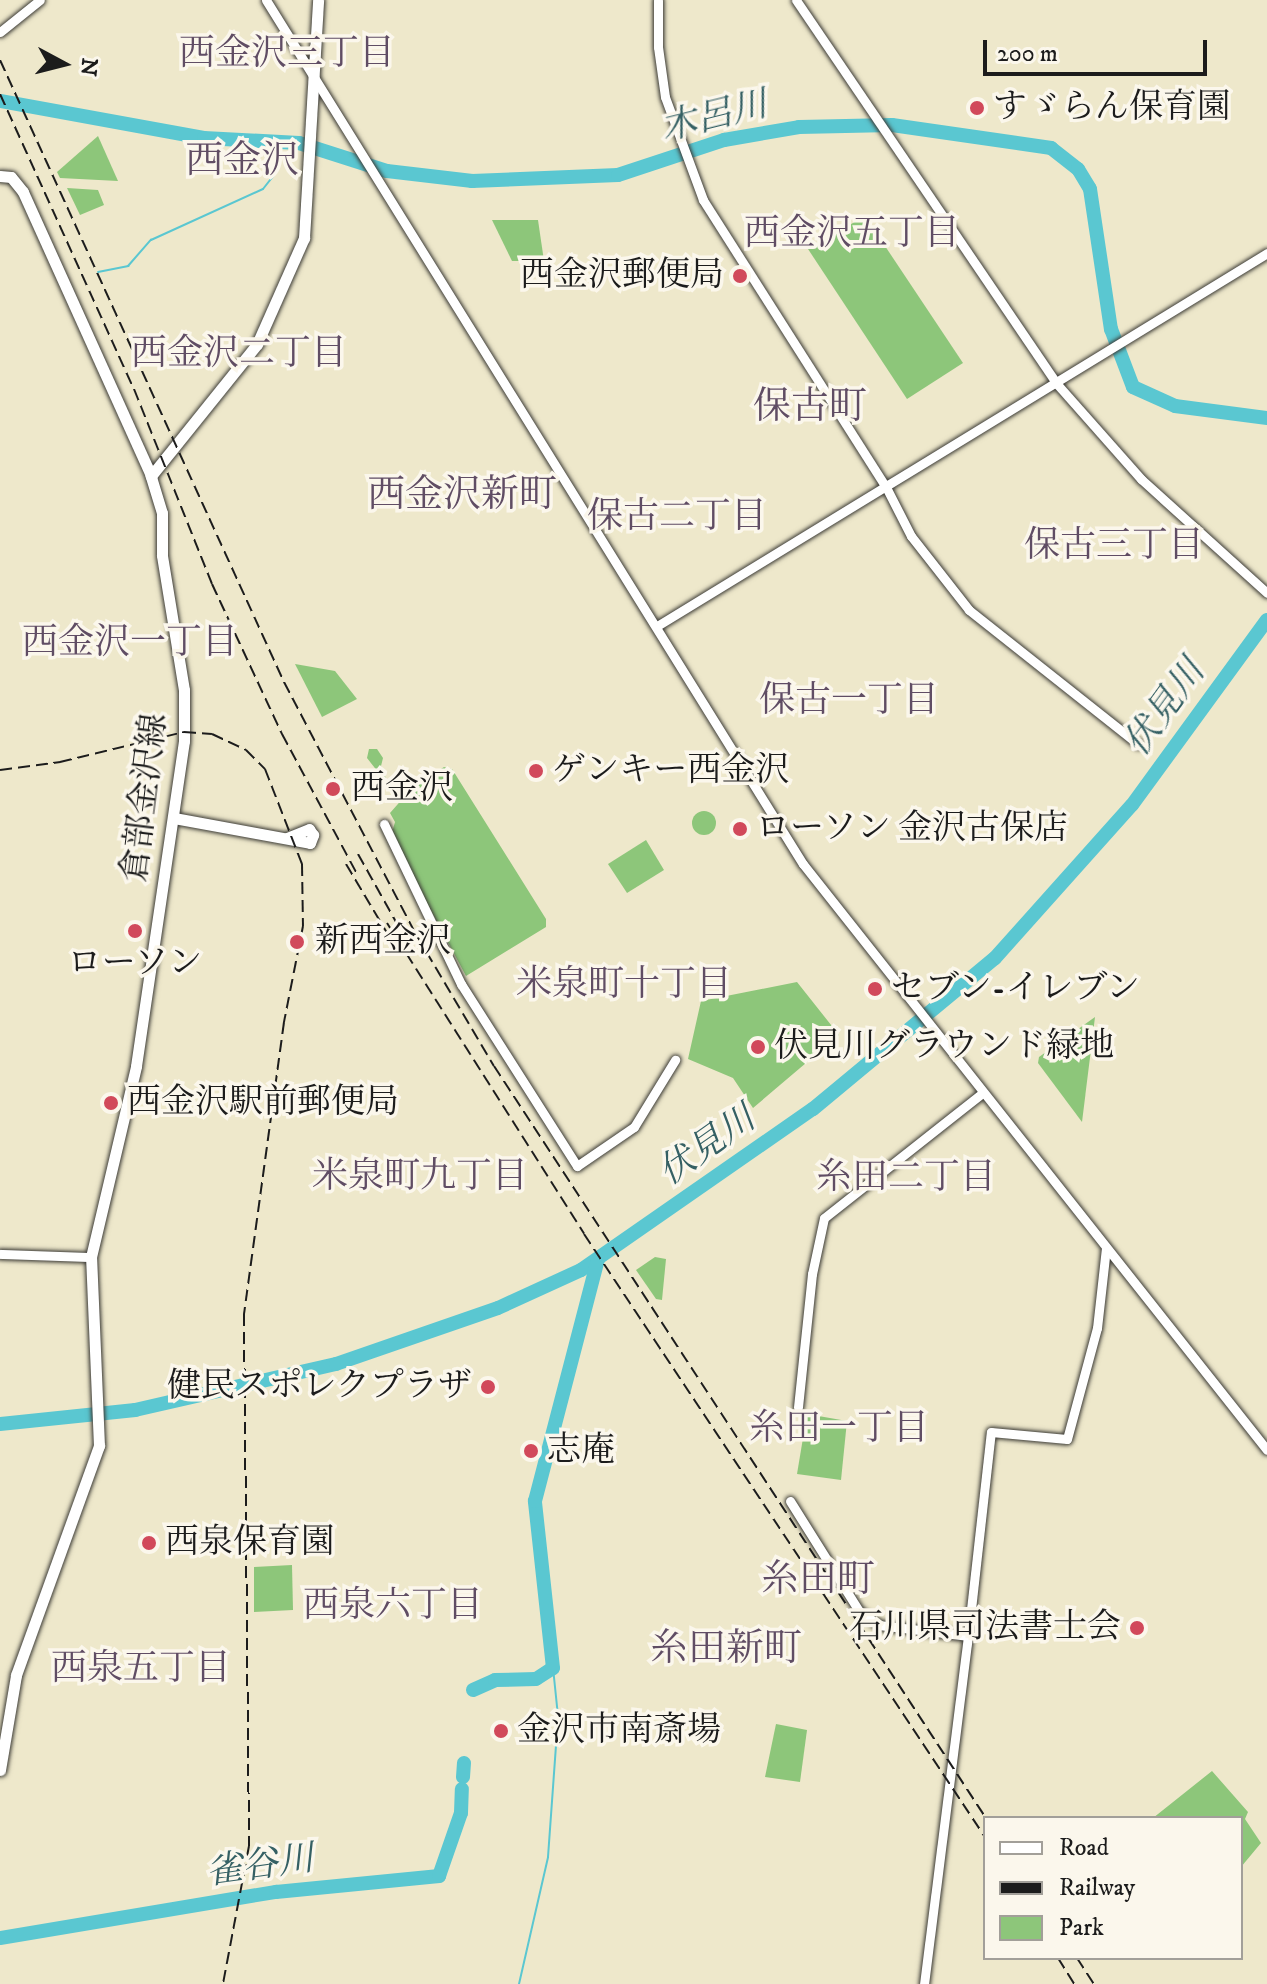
<!DOCTYPE html>
<html>
<head>
<meta charset="utf-8">
<style>
  body { margin:0 }
  #map { position:relative; width:1267px; height:1984px; overflow:hidden; background:#eee8cb; font-family:"IM FELL DW Pica","Noto Serif JP",serif }
  div>[style] { position:absolute }
  .green>* { inset:0; background:#8dc67a }
  .round { border-radius:50% }
  .stream>* { height:2px; margin:-1px; padding:0 1px; transform-origin:1px; border-radius:1px; background:#5ac7d1 }
  .river>* { height:14px; margin:-7px; padding:0 7px; transform-origin:7px; border-radius:7px; background:#5ac7d1 }
  .roads { filter:drop-shadow(0 0 2px #3c3b36) drop-shadow(0 0 2px #3c3b36) }
  .tertiary>* { height:9px; margin:-4.5px; padding:0 4.5px; transform-origin:4.5px; border-radius:4.5px; background:#fff }
  .secondary>* { height:11px; margin:-5.5px; padding:0 5.5px; transform-origin:5.5px; border-radius:5.5px; background:#fff }
  .rail>* { height:2px; margin-top:-1px; transform-origin:0; background:repeating-linear-gradient(90deg,#1c1c1c 0 12px,transparent 0 18px) }
  .dots>* { width:22px; height:22px; translate:-50% -50%; box-sizing:border-box; border:4px solid #fbf7ec; border-radius:50% }
  span { translate:-50% -50%; white-space:nowrap; text-align:center; line-height:1.15; -webkit-text-stroke:7px #fbf7ec; paint-order:stroke }
  .poi-label { font-size:34px; color:#1c1c1c }
  .left { translate:0 -50%; text-align:left }
  .right { translate:-100% -50%; text-align:right }
  .street-label { font-size:34px; color:#1c1c1c }
  .neighbourhood-label { font-size:36px; color:#604d64 }
  .water-label { font-size:36px; color:#356064; font-style:italic }
  .quarter-label { font-size:38px; color:#604d64 }
  .legend { position:absolute; left:983px; top:1816px; width:260px; height:144px; box-sizing:border-box; background:#fbf7ec; border:2px solid #a29f99; margin:0; padding:10px 14px; list-style:none; font-size:24px; color:#1c1c1c }
  .legend li { display:flex; align-items:center; gap:16px; height:40px }
  .legend b { width:40px; border:2px solid #a29f99 }
  .north { position:absolute; left:24px; top:24px; width:80px; height:80px; -webkit-text-stroke:6px #fbf7ec; paint-order:stroke; rotate:97deg; font-size:22px; font-weight:700; line-height:32px; text-align:center; color:#1c1c1c }
  .north::after { content:''; display:block; margin:auto; width:28px; height:36px; background:#1c1c1c; clip-path:polygon(50% 0,100% 100%,50% 72%,0 100%) }
  .scale { position:absolute; left:983px; top:40px; width:224px; height:36px; box-sizing:border-box; border:4px solid #1c1c1c; border-top:0; padding-left:10px; font-size:24px; line-height:28px; white-space:nowrap; color:#1c1c1c; -webkit-text-stroke:6px #fbf7ec; paint-order:stroke }
</style>
</head>
<body>
<div id="map">
  <div class="green">
    <div style="clip-path:polygon(98px 136px,118px 181px,60px 178px,57px 172px)"></div>
    <div style="clip-path:polygon(67px 188px,98px 190px,104px 205px,80px 215px)"></div>
    <div style="clip-path:polygon(865px 216px,963px 363px,907px 399px,808px 249px)"></div>
    <div style="clip-path:polygon(492px 220px,538px 220px,544px 261px,512px 261px)"></div>
    <div style="clip-path:polygon(295px 664px,335px 671px,357px 699px,322px 717px)"></div>
    <div style="clip-path:polygon(369px 749px,377px 749px,383px 758px,381px 766px,389px 786px,367px 758px)"></div>
    <div style="clip-path:polygon(444px 767px,452px 769px,546px 919px,546px 927px,466px 976px,391px 836px,395px 822px,390px 813px,412px 788px)"></div>
    <div class="round" style="left:692px;top:811px;width:24px;height:24px"></div>
    <div style="clip-path:polygon(646px 840px,664px 870px,627px 893px,608px 864px)"></div>
    <div style="clip-path:polygon(797px 982px,839px 1035px,753px 1108px,733px 1078px,688px 1059px,701px 1001px)"></div>
    <div style="clip-path:polygon(1095px 1017px,1082px 1122px,1038px 1063px,1039px 1057px)"></div>
    <div style="clip-path:polygon(655px 1257px,666px 1259px,662px 1300px,656px 1299px,636px 1270px)"></div>
    <div style="clip-path:polygon(807px 1414px,847px 1421px,841px 1480px,797px 1474px)"></div>
    <div style="clip-path:polygon(292px 1565px,293px 1610px,254px 1612px,254px 1567px)"></div>
    <div style="clip-path:polygon(776px 1724px,807px 1730px,800px 1782px,765px 1777px)"></div>
    <div style="clip-path:polygon(1212px 1771px,1248px 1812px,1245px 1819px,1261px 1843px,1241px 1867px,1241px 1818px,1153px 1818px)"></div>
  </div>
  <div class="stream">
    <div style="left:98px;top:272px;width:31px;rotate:-11deg"></div>
    <div style="left:128px;top:266px;width:35px;rotate:-49deg"></div>
    <div style="left:151px;top:240px;width:123px;rotate:-24.5deg"></div>
    <div style="left:263px;top:189px;width:18px;rotate:-52deg"></div>
    <div style="left:274px;top:175px;width:33px;rotate:-88deg"></div>
    <div style="left:519px;top:1984px;width:130px;rotate:-77.1deg"></div>
    <div style="left:548px;top:1857px;width:141px;rotate:-85.9deg"></div>
    <div style="left:558px;top:1716px;width:48px;rotate:-95.9deg"></div>
  </div>
  <div class="river">
    <div style="left:0;top:101px;width:207px;rotate:10.3deg"></div>
    <div style="left:204px;top:138px;width:95px;rotate:3deg"></div>
    <div style="left:299px;top:143px;width:92px;rotate:17.7deg"></div>
    <div style="left:387px;top:171px;width:86px;rotate:6.7deg"></div>
    <div style="left:472px;top:181px;width:146px;rotate:-2.4deg"></div>
    <div style="left:618px;top:175px;width:112px;rotate:-18.3deg"></div>
    <div style="left:724px;top:140px;width:76px;rotate:-9.8deg"></div>
    <div style="left:799px;top:127px;width:93px;rotate:-1.2deg"></div>
    <div style="left:892px;top:125px;width:161px;rotate:8.2deg"></div>
    <div style="left:1051px;top:148px;width:34px;rotate:38deg"></div>
    <div style="left:1078px;top:169px;width:23px;rotate:59deg"></div>
    <div style="left:1090px;top:189px;width:142px;rotate:81.5deg"></div>
    <div style="left:1111px;top:329px;width:62px;rotate:69.2deg"></div>
    <div style="left:1133px;top:387px;width:46px;rotate:24.3deg"></div>
    <div style="left:1175px;top:406px;width:93px;rotate:7.4deg"></div>
    <div style="left:0;top:1424px;width:136px;rotate:-5.9deg"></div>
    <div style="left:135px;top:1410px;width:206px;rotate:-12.9deg"></div>
    <div style="left:336px;top:1364px;width:171px;rotate:-19.1deg"></div>
    <div style="left:498px;top:1308px;width:91px;rotate:-24.6deg"></div>
    <div style="left:581px;top:1270px;width:282px;rotate:-34.8deg"></div>
    <div style="left:813px;top:1109px;width:236px;rotate:-39.7deg"></div>
    <div style="left:995px;top:958px;width:205px;rotate:-48.2deg"></div>
    <div style="left:1132px;top:805px;width:229px;rotate:-53.9deg"></div>
    <div style="left:473px;top:1690px;width:24px;rotate:-24deg"></div>
    <div style="left:495px;top:1680px;width:41px;rotate:-1.4deg"></div>
    <div style="left:536px;top:1679px;width:20px;rotate:-33deg"></div>
    <div style="left:553px;top:1668px;width:168px;rotate:-96.2deg"></div>
    <div style="left:535px;top:1501px;width:250px;rotate:-75.4deg"></div>
    <div style="left:463px;top:1777px;width:14px;rotate:-86deg"></div>
    <div style="left:0;top:1938px;width:280px;rotate:-9.5deg"></div>
    <div style="left:276px;top:1892px;width:164px;rotate:-5.6deg"></div>
    <div style="left:439px;top:1876px;width:67px;rotate:-70.8deg"></div>
    <div style="left:461px;top:1813px;width:24px;rotate:-88deg"></div>
  </div>
  <div class="roads">
    <div class="tertiary">
      <div style="left:266px;top:0;width:1017px;rotate:58.14deg"></div>
      <div style="left:803px;top:864px;width:747px;rotate:51.63deg"></div>
      <div style="left:658px;top:0;width:47px;rotate:90deg"></div>
      <div style="left:658px;top:47px;width:50px;rotate:82deg"></div>
      <div style="left:665px;top:97px;width:110px;rotate:69.7deg"></div>
      <div style="left:703px;top:200px;width:340px;rotate:57.5deg"></div>
      <div style="left:886px;top:487px;width:55px;rotate:63deg"></div>
      <div style="left:911px;top:536px;width:94px;rotate:51.9deg"></div>
      <div style="left:969px;top:610px;width:216px;rotate:38.4deg"></div>
      <div style="left:796px;top:0;width:464px;rotate:55.8deg"></div>
      <div style="left:1057px;top:384px;width:127px;rotate:48.5deg"></div>
      <div style="left:1141px;top:479px;width:170px;rotate:42.1deg"></div>
      <div style="left:0;top:32px;width:51px;rotate:-38.7deg"></div>
      <div style="left:657px;top:626px;width:715px;rotate:-31.44deg"></div>
      <div style="left:384px;top:824px;width:178px;rotate:64.3deg"></div>
      <div style="left:461px;top:984px;width:216px;rotate:57.5deg"></div>
      <div style="left:577px;top:1166px;width:69px;rotate:-34.4deg"></div>
      <div style="left:634px;top:1127px;width:79px;rotate:-58.5deg"></div>
      <div style="left:0;top:1254px;width:91px;rotate:1.9deg"></div>
      <div style="left:798px;top:1407px;width:134px;rotate:-84deg"></div>
      <div style="left:812px;top:1274px;width:57px;rotate:-77.9deg"></div>
      <div style="left:824px;top:1218px;width:201px;rotate:-38.3deg"></div>
      <div style="left:790px;top:1501px;width:130px;rotate:57.9deg"></div>
      <div style="left:859px;top:1611px;width:24px;rotate:35deg"></div>
      <div style="left:879px;top:1625px;width:90px;rotate:7deg"></div>
      <div style="left:968px;top:1636px;width:205px;rotate:-83.6deg"></div>
      <div style="left:991px;top:1432px;width:76px;rotate:5.3deg"></div>
      <div style="left:1067px;top:1439px;width:115px;rotate:-74.9deg"></div>
      <div style="left:1097px;top:1328px;width:81px;rotate:-83.6deg"></div>
      <div style="left:924px;top:1984px;width:351px;rotate:-82.8deg"></div>
    </div>
    <div class="secondary">
      <div style="left:0;top:176px;width:11px;rotate:5deg"></div>
      <div style="left:11px;top:177px;width:19px;rotate:51deg"></div>
      <div style="left:23px;top:192px;width:312px;rotate:65.7deg"></div>
      <div style="left:174px;top:818px;width:138px;rotate:10.4deg"></div>
      <div style="left:310px;top:843px;width:9px;rotate:-69deg"></div>
      <div style="left:313px;top:835px;width:7px;rotate:-124deg"></div>
      <div style="left:309px;top:829px;width:24px;rotate:158deg"></div>
      <div style="left:0;top:1770px;width:96px;rotate:-80.4deg"></div>
      <div style="left:16px;top:1675px;width:244px;rotate:-70.1deg"></div>
      <div style="left:99px;top:1446px;width:189px;rotate:-92.4deg"></div>
      <div style="left:91px;top:1257px;width:196px;rotate:-76.7deg"></div>
      <div style="left:136px;top:1066px;width:329px;rotate:-81.6deg"></div>
      <div style="left:184px;top:741px;width:51px;rotate:-90deg"></div>
      <div style="left:184px;top:690px;width:137px;rotate:-99.3deg"></div>
      <div style="left:162px;top:555px;width:42px;rotate:-90deg"></div>
      <div style="left:162px;top:513px;width:39px;rotate:-107deg"></div>
      <div style="left:151px;top:476px;width:169px;rotate:-51.2deg"></div>
      <div style="left:257px;top:344px;width:116px;rotate:-66.1deg"></div>
      <div style="left:304px;top:238px;width:238px;rotate:-86.6deg"></div>
    </div>
  </div>
  <div class="rail">
    <div style="left:0;top:60px;width:684px;rotate:65.46deg"></div>
    <div style="left:284px;top:682px;width:287px;rotate:62.4deg"></div>
    <div style="left:417px;top:936px;width:151px;rotate:59.4deg"></div>
    <div style="left:494px;top:1066px;width:899px;rotate:56.81deg"></div>
    <div style="left:0;top:94px;width:324px;rotate:65.6deg"></div>
    <div style="left:134px;top:389px;width:210px;rotate:68.2deg"></div>
    <div style="left:212px;top:584px;width:166px;rotate:65deg"></div>
    <div style="left:282px;top:734px;width:157px;rotate:61.8deg"></div>
    <div style="left:0;top:770px;width:61px;rotate:-7.6deg"></div>
    <div style="left:60px;top:762px;width:128px;rotate:-13.6deg"></div>
    <div style="left:184px;top:732px;width:28px;rotate:4deg"></div>
    <div style="left:212px;top:734px;width:38px;rotate:25deg"></div>
    <div style="left:246px;top:750px;width:27px;rotate:45deg"></div>
    <div style="left:265px;top:769px;width:102px;rotate:68.7deg"></div>
    <div style="left:302px;top:864px;width:62px;rotate:89.1deg"></div>
    <div style="left:303px;top:926px;width:98px;rotate:101.2deg"></div>
    <div style="left:284px;top:1022px;width:295px;rotate:97.8deg"></div>
    <div style="left:244px;top:1314px;width:532px;rotate:89.46deg"></div>
    <div style="left:249px;top:1846px;width:140px;rotate:100.7deg"></div>
    <div style="left:358px;top:854px;width:88px;rotate:60.8deg"></div>
    <div style="left:346px;top:864px;width:84px;rotate:59.2deg"></div>
    <div style="left:387px;top:923px;width:368px;rotate:57.6deg"></div>
    <div style="left:584px;top:1234px;width:724px;rotate:56.38deg"></div>
    <div style="left:1058px;top:1958px;width:31px;rotate:58deg"></div>
    <div style="left:1077px;top:1958px;width:31px;rotate:57deg"></div>
  </div>
  <div class="dots">
    <div style="left:977px;top:108px;background:#d1495b"></div>
    <div style="left:740px;top:276px;background:#d1495b"></div>
    <div style="left:536px;top:771px;background:#d1495b"></div>
    <div style="left:333px;top:789px;background:#d1495b"></div>
    <div style="left:740px;top:829px;background:#d1495b"></div>
    <div style="left:135px;top:931px;background:#d1495b"></div>
    <div style="left:297px;top:942px;background:#d1495b"></div>
    <div style="left:875px;top:989px;background:#d1495b"></div>
    <div style="left:758px;top:1047px;background:#d1495b"></div>
    <div style="left:111px;top:1103px;background:#d1495b"></div>
    <div style="left:488px;top:1387px;background:#d1495b"></div>
    <div style="left:531px;top:1451px;background:#d1495b"></div>
    <div style="left:149px;top:1543px;background:#d1495b"></div>
    <div style="left:1137px;top:1628px;background:#d1495b"></div>
    <div style="left:501px;top:1731px;background:#d1495b"></div>
  </div>
  <div class="poi-label">
    <span class="left" style="left:993px;top:108px">すゞらん保育園</span>
    <span class="right" style="left:724px;top:276px">西金沢郵便局</span>
    <span class="left" style="left:552px;top:771px">ゲンキー西金沢</span>
    <span class="left" style="left:351px;top:789px">西金沢</span>
    <span class="left" style="left:756px;top:829px">ローソン 金沢古保店</span>
    <span class="left" style="left:315px;top:942px">新西金沢</span>
    <span style="left:135px;top:964px">ローソン</span>
    <span class="left" style="left:891px;top:989px">セブン-イレブン</span>
    <span class="left" style="left:774px;top:1047px">伏見川グラウンド緑地</span>
    <span class="left" style="left:127px;top:1103px">西金沢駅前郵便局</span>
    <span class="right" style="left:472px;top:1387px">健民スポレクプラザ</span>
    <span class="left" style="left:547px;top:1451px">志庵</span>
    <span class="left" style="left:165px;top:1543px">西泉保育園</span>
    <span class="right" style="left:1121px;top:1628px">石川県司法書士会</span>
    <span class="left" style="left:517px;top:1731px">金沢市南斎場</span>
  </div>
  <div class="street-label">
    <span style="left:145px;top:798px;rotate:-83deg">倉部金沢線</span>
  </div>
  <div class="neighbourhood-label">
    <span style="left:287px;top:54px">西金沢三丁目</span>
    <span style="left:852px;top:234px">西金沢五丁目</span>
    <span style="left:239px;top:354px">西金沢二丁目</span>
    <span style="left:677px;top:517px">保古二丁目</span>
    <span style="left:1114px;top:546px">保古三丁目</span>
    <span style="left:130px;top:643px">西金沢一丁目</span>
    <span style="left:849px;top:701px">保古一丁目</span>
    <span style="left:624px;top:985px">米泉町十丁目</span>
    <span style="left:420px;top:1177px">米泉町九丁目</span>
    <span style="left:906px;top:1178px">糸田二丁目</span>
    <span style="left:839px;top:1429px">糸田一丁目</span>
    <span style="left:393px;top:1606px">西泉六丁目</span>
    <span style="left:141px;top:1669px">西泉五丁目</span>
  </div>
  <div class="water-label">
    <span style="left:714px;top:117px;rotate:-14deg">木呂川</span>
    <span style="left:1165px;top:708px;rotate:-54deg">伏見川</span>
    <span style="left:707px;top:1146px;rotate:-35deg">伏見川</span>
    <span style="left:260px;top:1866px;rotate:-8deg">雀谷川</span>
  </div>
  <div class="quarter-label">
    <span style="left:242px;top:162px">西金沢</span>
    <span style="left:810px;top:408px">保古町</span>
    <span style="left:462px;top:496px">西金沢新町</span>
    <span style="left:818px;top:1581px">糸田町</span>
    <span style="left:726px;top:1650px">糸田新町</span>
  </div>
  <ul class="legend">
  <li><b style="height:10px;background:#fff"></b>Road</li>
  <li><b style="height:10px;background:#1c1c1c"></b>Railway</li>
  <li><b style="height:22px;background:#8dc67a"></b>Park</li>
  </ul>
  <div class="north">N</div>
  <div class="scale">200 m</div>
</div>
</body>
</html>
